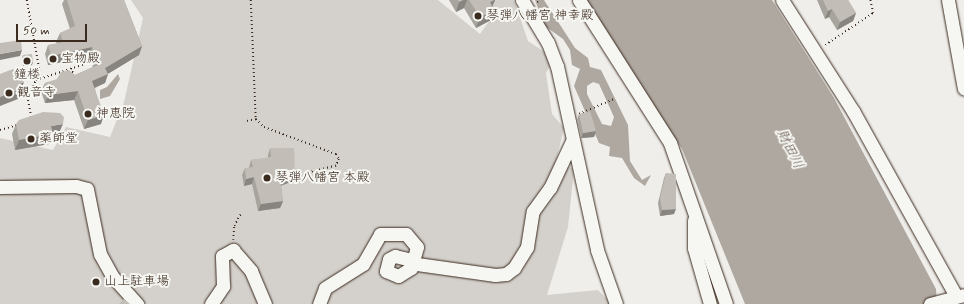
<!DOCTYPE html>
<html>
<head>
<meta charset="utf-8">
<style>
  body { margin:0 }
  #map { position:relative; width:964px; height:304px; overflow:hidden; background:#efeeea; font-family:Mynerve,"Klee One",sans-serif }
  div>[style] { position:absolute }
  .green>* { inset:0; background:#d4d1cc }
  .water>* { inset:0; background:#afa8a1 }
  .path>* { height:1.5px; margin-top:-0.75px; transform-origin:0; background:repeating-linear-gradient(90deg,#3b2a1e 0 1px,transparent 0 4px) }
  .roads { filter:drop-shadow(0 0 1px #3b2a1e) drop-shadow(0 0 1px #3b2a1e) }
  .minor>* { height:13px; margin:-6.5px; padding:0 6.5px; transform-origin:6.5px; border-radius:6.5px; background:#f6f6f2 }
  .wall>* { inset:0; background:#a7a39d }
  .shaded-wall>* { inset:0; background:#888480 }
  .building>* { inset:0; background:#c2bdb7 }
  .dots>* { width:11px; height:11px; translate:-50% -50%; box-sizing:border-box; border:2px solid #f6f6f2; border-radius:50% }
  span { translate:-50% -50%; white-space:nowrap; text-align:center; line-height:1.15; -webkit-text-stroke:4px #f6f6f2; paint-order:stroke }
  .poi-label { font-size:13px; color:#3b2a1e }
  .left { translate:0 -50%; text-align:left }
  .water-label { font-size:14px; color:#64564c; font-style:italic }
  .scale { position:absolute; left:16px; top:24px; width:71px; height:18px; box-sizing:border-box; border:2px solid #3b2a1e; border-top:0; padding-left:5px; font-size:12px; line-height:14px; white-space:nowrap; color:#3b2a1e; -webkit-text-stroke:3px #f6f6f2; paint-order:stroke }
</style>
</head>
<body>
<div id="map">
  <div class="green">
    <div style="clip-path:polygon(131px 0,438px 0,480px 34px,495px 13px,489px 0,514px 0,528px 41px,546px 53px,551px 64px,546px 73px,552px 114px,564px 128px,556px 161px,574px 169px,568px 227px,547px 295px,598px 290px,612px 304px,0 304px,0 138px,53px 150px,66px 127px,110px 137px,124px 102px,143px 18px)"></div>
  </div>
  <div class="water">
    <div style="clip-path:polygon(evenodd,535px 0,544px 0,575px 48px,588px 58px,590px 67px,601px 70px,628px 125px,630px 161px,642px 180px,651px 175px,645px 186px,634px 178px,622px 158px,609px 156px,610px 147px,599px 143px,574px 86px,580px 69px,572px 65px,570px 50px,563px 39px,545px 26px,535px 0,593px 82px,599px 84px,614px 117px,611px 126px,602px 124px,587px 94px,587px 86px,593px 82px)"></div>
    <div style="clip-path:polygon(586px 0,772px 0,834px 98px,936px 289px,937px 304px,745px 304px,682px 149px)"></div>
    <div style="clip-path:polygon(118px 74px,120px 79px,110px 96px,100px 99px,100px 90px,107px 87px)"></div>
  </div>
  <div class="path">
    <div style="left:27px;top:0;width:79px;rotate:79.8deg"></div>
    <div style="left:251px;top:0;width:119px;rotate:87.6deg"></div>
    <div style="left:256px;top:119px;width:11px;rotate:45deg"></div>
    <div style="left:264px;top:127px;width:77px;rotate:20.6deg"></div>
    <div style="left:336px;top:154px;width:6px;rotate:59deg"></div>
    <div style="left:339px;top:159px;width:8px;rotate:113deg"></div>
    <div style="left:336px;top:166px;width:33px;rotate:166deg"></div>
    <div style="left:537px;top:2px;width:4px;rotate:-27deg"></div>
    <div style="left:825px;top:45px;width:58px;rotate:-33.7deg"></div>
    <div style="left:873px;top:13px;width:13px;rotate:-103deg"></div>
    <div style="left:71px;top:68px;width:8px;rotate:67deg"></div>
    <div style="left:16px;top:75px;width:14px;rotate:-12deg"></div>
    <div style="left:30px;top:72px;width:10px;rotate:53deg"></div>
    <div style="left:579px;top:114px;width:40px;rotate:-23.4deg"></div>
    <div style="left:31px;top:117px;width:20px;rotate:-101deg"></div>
    <div style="left:27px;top:97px;width:19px;rotate:-62deg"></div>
    <div style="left:36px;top:80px;width:52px;rotate:-18.1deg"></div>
    <div style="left:247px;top:121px;width:9px;rotate:-13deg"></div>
    <div style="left:0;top:130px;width:18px;rotate:-16deg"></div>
    <div style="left:233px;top:240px;width:14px;rotate:-86deg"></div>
    <div style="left:234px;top:226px;width:13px;rotate:-61deg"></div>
  </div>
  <div class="roads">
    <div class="minor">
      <div style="left:522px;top:0;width:50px;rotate:58.8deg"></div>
      <div style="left:548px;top:43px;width:25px;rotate:69deg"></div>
      <div style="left:557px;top:66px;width:188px;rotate:77.7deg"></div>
      <div style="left:597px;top:250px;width:57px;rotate:70.6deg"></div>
      <div style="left:579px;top:0;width:169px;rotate:57.5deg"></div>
      <div style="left:670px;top:143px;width:170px;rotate:70.8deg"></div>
      <div style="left:782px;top:0;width:132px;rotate:57.4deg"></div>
      <div style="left:853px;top:111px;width:212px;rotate:60.9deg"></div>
      <div style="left:948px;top:0;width:90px;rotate:79.8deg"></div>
      <div style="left:0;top:187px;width:76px;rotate:-0.8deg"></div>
      <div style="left:76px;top:186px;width:11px;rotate:15deg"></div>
      <div style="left:87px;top:189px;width:66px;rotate:78.7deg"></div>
      <div style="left:100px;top:254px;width:25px;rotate:61deg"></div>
      <div style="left:112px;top:276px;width:38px;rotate:48deg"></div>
      <div style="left:694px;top:220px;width:28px;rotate:90deg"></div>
      <div style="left:694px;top:248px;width:58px;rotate:74.1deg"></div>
      <div style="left:417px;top:264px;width:79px;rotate:8deg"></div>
      <div style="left:495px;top:275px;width:11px;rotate:-5deg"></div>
      <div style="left:506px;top:274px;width:10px;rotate:-37deg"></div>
      <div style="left:514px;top:268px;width:25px;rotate:-58deg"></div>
      <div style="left:527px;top:247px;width:36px;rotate:-81deg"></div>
      <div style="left:533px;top:211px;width:29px;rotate:-54deg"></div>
      <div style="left:550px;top:188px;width:52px;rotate:-64.9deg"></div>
      <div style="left:211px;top:304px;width:22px;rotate:-56deg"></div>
      <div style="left:223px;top:286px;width:30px;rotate:-92deg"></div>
      <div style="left:222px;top:256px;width:13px;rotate:-29deg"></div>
      <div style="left:233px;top:250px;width:28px;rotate:49deg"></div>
      <div style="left:251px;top:271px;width:36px;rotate:67deg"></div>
      <div style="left:319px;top:304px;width:17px;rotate:-69deg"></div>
      <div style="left:325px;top:288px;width:45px;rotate:-32.3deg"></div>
      <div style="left:363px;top:264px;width:34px;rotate:-60deg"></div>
      <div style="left:380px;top:234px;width:26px"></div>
      <div style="left:406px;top:234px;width:17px;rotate:50deg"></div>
      <div style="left:417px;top:247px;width:22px;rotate:106deg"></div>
      <div style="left:411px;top:268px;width:15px;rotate:148deg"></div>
      <div style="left:398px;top:276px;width:13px;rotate:-157deg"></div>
      <div style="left:386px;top:271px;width:12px;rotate:-76deg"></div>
      <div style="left:389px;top:259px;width:7px;rotate:-27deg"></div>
      <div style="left:395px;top:256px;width:12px;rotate:14deg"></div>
      <div style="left:930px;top:304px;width:34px;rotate:-15deg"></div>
    </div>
  </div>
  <div class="wall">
    <div style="clip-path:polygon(64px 0,124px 0,142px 46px,139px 55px,108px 74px,105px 83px,95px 88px,101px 124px,84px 129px,74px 100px,45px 103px,41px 91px,45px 83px,75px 75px,93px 67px,89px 56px,48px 65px,45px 54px,48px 45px,57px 44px,56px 42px,60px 33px,70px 29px,62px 4px)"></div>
    <div style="clip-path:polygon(449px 0,495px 0,492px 6px,491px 20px,476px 28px,464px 8px,456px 12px)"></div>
    <div style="clip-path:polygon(817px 0,848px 0,856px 13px,853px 21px,837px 30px,829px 17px,825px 19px)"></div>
    <div style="clip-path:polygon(23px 55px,32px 65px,23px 66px,22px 58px)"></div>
    <div style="clip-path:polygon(579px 114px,596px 131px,594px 137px,581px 138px,577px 120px)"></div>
    <div style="clip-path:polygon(16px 124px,59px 133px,52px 135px,49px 144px,15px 150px,12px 134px)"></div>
    <div style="clip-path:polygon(270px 148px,293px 181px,281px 186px,283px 201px,280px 208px,258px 211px,252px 184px,244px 186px,242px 175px,245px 168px,249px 168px,251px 160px,268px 158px,268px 155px)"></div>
    <div style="clip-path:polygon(666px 173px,674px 214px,660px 216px,658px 203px,664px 178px)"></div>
  </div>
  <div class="shaded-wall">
    <div style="clip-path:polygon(463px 0,467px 0,464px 8px,456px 12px,459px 2px)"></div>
    <div style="clip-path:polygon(494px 0,495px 0,491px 10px,490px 2px)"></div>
    <div style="clip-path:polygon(832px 9px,829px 17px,825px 19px,828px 11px)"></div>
    <div style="clip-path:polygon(494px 10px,491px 20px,476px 28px,480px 17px)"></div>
    <div style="clip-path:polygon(856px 13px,853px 21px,837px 30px,840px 22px)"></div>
    <div style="clip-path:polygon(142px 46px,139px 55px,104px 76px,108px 74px,105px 83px,89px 90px,92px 81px,105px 68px)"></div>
    <div style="clip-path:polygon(92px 47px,89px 56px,48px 65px,51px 56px)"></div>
    <div style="clip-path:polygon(22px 50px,20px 56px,0 60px,0 54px)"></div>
    <div style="clip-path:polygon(33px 62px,32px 65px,23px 66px,24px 63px)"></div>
    <div style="clip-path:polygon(24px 82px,18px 99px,0 106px,0 97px,19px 84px)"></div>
    <div style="clip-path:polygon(78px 91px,74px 100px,45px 103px,48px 95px)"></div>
    <div style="clip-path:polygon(104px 115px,101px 124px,84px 129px,88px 120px)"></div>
    <div style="clip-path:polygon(63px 124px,59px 133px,52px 135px,49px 144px,15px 150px,19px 140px,51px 126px)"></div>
    <div style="clip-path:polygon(596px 131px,594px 137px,581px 138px,583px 133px)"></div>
    <div style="clip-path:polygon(295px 174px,293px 181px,277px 187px,280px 180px)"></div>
    <div style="clip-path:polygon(254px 177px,252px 184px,244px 186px,246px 179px)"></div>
    <div style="clip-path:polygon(283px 201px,280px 208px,258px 211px,261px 204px)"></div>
    <div style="clip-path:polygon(676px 209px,674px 214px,660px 216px,662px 210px)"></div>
  </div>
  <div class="building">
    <div style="clip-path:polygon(67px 0,124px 0,142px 46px,105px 68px,108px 74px,92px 81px,104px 115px,88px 120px,78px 91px,48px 95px,45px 83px,57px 79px,61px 72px,69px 70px,75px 75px,98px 65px,92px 47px,51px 56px,48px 45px,63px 42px,60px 33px,75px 26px)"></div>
    <div style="clip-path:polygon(458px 0,463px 0,459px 2px)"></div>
    <div style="clip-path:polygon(469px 0,494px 0,490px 2px,494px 10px,480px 17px)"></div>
    <div style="clip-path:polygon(823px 0,848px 0,856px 13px,840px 22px,832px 9px,828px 11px)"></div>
    <div style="clip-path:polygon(21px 40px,22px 50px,0 54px,0 43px)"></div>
    <div style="clip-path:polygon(32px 54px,33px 62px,24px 63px,23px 55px)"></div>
    <div style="clip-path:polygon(13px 69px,24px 82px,19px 84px,21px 89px,0 97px,0 74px)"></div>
    <div style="clip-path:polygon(590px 111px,596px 131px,583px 133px,579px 114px)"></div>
    <div style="clip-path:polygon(43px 112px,60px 113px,64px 117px,63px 124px,51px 126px,53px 134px,19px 140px,16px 124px,19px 120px)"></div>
    <div style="clip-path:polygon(270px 148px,294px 148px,295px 174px,280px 180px,283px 201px,261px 204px,254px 177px,246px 179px,245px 168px,253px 167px,251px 160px,271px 157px)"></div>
    <div style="clip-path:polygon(666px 173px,676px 174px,676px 209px,662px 210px,660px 198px)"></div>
    <div style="clip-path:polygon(124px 299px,130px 304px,119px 304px)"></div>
  </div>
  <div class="dots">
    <div style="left:478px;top:16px;background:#3b2a1e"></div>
    <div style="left:53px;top:59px;background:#3b2a1e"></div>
    <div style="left:27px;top:61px;background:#3b2a1e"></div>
    <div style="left:9px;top:93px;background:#3b2a1e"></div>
    <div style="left:88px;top:114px;background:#3b2a1e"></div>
    <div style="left:31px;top:139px;background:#3b2a1e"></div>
    <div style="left:267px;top:178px;background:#3b2a1e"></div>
    <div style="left:96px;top:282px;background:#3b2a1e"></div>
  </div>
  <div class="poi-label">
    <span class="left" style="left:486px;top:16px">琴弾八幡宮 神幸殿</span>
    <span class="left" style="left:61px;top:59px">宝物殿</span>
    <span style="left:27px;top:75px">鐘楼</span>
    <span class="left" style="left:17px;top:93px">観音寺</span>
    <span class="left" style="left:96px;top:114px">神恵院</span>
    <span class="left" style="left:39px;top:139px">薬師堂</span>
    <span class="left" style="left:275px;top:178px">琴弾八幡宮 本殿</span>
    <span class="left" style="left:104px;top:282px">山上駐車場</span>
  </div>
  <div class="water-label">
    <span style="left:790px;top:149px;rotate:64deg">財田川</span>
  </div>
  <div class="scale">50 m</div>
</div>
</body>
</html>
